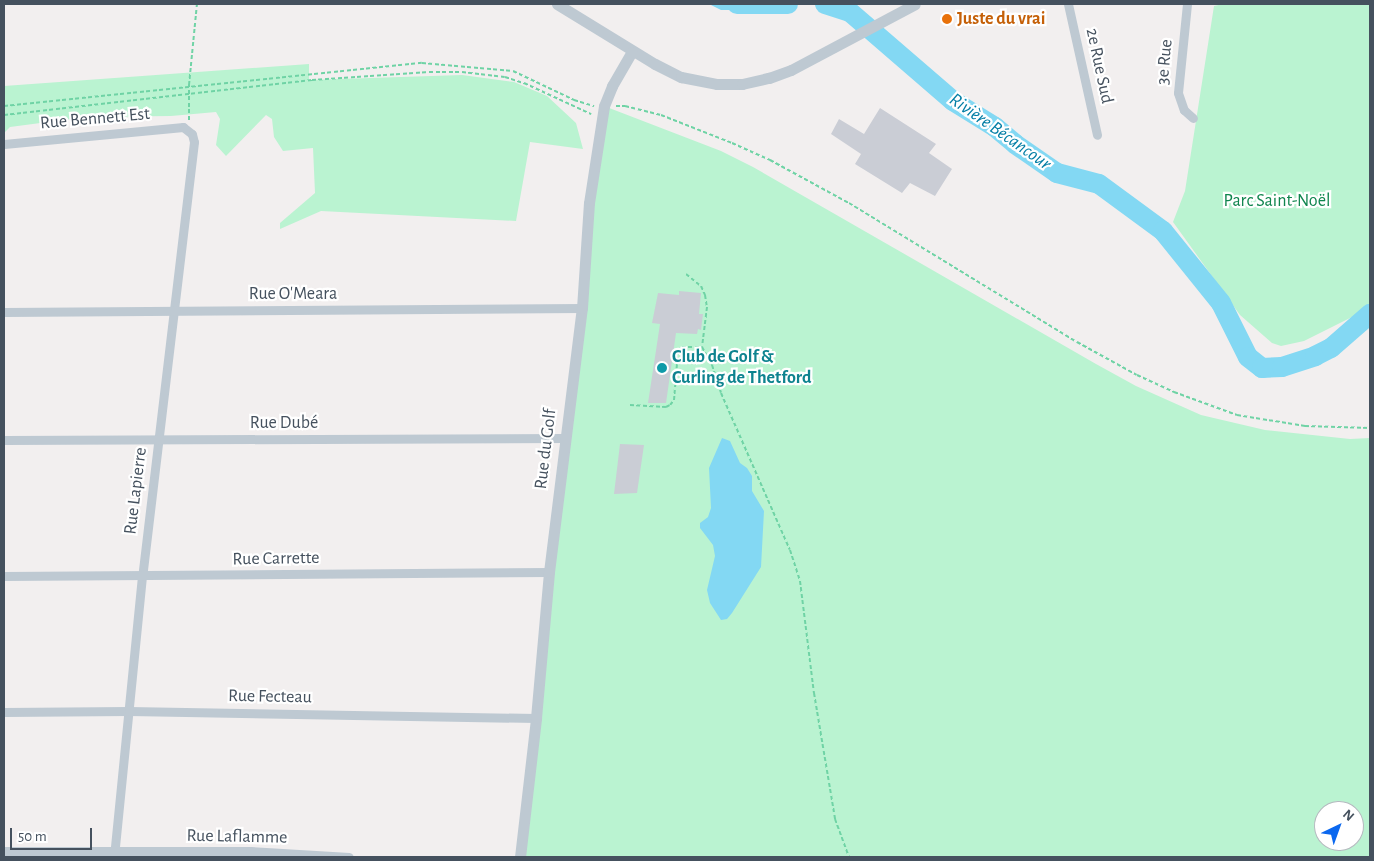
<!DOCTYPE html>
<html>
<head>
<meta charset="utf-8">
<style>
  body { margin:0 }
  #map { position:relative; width:1374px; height:861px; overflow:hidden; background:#f2efef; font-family:"Alegreya Sans",sans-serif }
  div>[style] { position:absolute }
  .green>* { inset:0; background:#baf3d1 }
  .water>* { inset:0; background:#83d8f3 }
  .river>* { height:20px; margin:-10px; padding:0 10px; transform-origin:10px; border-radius:10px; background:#83d8f3 }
  .building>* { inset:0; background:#cacdd5 }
  .path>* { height:2px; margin-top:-1px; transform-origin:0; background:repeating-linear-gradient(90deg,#6fd3a5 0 4px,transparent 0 6.5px) }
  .minor>* { height:9px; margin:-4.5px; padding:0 4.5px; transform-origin:4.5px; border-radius:4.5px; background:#bec9d2 }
  .tertiary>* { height:11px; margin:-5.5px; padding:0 5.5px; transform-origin:5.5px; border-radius:5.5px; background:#bec9d2 }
  .dots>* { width:14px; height:14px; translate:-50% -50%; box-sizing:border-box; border:2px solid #fff; border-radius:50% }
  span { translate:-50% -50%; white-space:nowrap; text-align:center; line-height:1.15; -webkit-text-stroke:4.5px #fff; paint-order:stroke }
  .food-label { font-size:18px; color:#c56008; font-weight:700 }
  .left { translate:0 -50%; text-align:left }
  .street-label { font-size:18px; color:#45515e }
  .park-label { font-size:18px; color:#10854e }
  .culture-label { font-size:18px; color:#0d838f; font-weight:700 }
  .water-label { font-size:19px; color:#037ea5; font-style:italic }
  .frame { position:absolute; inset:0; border:5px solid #45515e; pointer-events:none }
  .north { position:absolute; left:1314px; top:801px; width:50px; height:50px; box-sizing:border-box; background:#fff; border:1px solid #b5b9bf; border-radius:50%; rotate:42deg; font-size:14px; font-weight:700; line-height:20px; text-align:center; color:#45515e }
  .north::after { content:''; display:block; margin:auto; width:18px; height:22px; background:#0b68ef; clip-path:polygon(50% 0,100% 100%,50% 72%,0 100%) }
  .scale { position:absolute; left:10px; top:828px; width:82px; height:22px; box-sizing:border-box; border:2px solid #45515e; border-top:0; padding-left:6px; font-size:15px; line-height:18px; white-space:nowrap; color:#45515e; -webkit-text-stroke:4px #fff; paint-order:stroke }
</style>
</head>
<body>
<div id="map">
  <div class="green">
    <div style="clip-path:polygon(1223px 4px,1370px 4px,1370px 308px,1304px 341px,1281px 346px,1272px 343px,1240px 315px,1173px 222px,1185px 191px,1214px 6px)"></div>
    <div style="clip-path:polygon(309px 64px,309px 80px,462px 75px,514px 82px,547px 96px,576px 123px,583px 149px,530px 142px,516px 221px,321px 211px,280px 229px,280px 223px,315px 193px,313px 148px,283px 151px,274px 137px,272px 119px,266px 115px,226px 156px,216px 145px,220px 119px,216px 112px,171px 116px,86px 117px,10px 127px,4px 133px,4px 86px)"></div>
    <div style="clip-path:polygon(evenodd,604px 106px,721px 151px,753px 167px,1096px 364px,1136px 386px,1201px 415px,1265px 430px,1350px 439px,1370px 438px,1370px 857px,520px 857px,604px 106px,1324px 811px,1354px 811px,1354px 841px,1324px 841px,1324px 811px)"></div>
  </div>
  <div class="water">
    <div style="clip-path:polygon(709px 4px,784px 4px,748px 10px,721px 10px)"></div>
    <div style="clip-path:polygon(722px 438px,730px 441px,740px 463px,747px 468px,752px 476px,752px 491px,764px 511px,761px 567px,732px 613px,727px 619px,721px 620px,710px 603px,707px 590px,715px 556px,713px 545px,700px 528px,700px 523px,708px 517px,711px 508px,709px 468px)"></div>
  </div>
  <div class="river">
    <div style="left:737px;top:4px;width:51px"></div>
    <div style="left:825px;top:4px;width:26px;rotate:18deg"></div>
    <div style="left:850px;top:12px;width:136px;rotate:40.8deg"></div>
    <div style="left:953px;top:101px;width:49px;rotate:31.8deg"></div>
    <div style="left:995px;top:127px;width:26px;rotate:40deg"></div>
    <div style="left:1015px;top:144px;width:51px;rotate:34.6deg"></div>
    <div style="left:1057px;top:173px;width:43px;rotate:14.7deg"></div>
    <div style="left:1099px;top:184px;width:79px;rotate:36.3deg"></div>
    <div style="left:1163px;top:231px;width:92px;rotate:51.1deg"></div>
    <div style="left:1221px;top:303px;width:60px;rotate:63.4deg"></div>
    <div style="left:1248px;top:357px;width:18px;rotate:38deg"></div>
    <div style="left:1262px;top:368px;width:20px;rotate:-3deg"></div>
    <div style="left:1282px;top:367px;width:35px;rotate:-18deg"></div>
    <div style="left:1315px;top:356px;width:18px;rotate:-27deg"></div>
    <div style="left:1331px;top:348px;width:52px;rotate:-41.1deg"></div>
  </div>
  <div class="building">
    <div style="clip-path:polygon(880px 108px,936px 144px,929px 153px,952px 169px,935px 196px,910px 183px,902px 193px,855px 164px,861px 154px,831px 134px,839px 119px,864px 134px)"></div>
    <div style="clip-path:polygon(679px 291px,701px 293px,699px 314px,703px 314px,701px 330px,698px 329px,697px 334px,676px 333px,666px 403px,648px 403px,660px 324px,652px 323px,658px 293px,679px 295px)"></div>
    <div style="clip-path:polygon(620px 444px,644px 445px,637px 493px,614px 494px)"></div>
  </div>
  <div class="path">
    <div style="left:4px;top:106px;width:420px;rotate:-5.9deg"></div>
    <div style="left:422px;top:63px;width:91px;rotate:5deg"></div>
    <div style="left:513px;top:71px;width:68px;rotate:25.4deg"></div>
    <div style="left:574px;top:100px;width:21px;rotate:17deg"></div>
    <div style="left:616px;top:106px;width:9px"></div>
    <div style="left:625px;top:106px;width:37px;rotate:14deg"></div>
    <div style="left:661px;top:115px;width:76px;rotate:21.5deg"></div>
    <div style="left:732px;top:143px;width:42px;rotate:24.1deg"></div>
    <div style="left:770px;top:160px;width:90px;rotate:28.6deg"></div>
    <div style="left:849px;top:203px;width:267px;rotate:31.4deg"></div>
    <div style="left:1077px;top:342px;width:68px;rotate:28.8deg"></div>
    <div style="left:1137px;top:375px;width:41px;rotate:24.7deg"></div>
    <div style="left:1174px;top:392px;width:67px;rotate:20.1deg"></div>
    <div style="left:1237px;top:415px;width:69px;rotate:9.2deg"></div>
    <div style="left:1305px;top:426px;width:65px;rotate:1.8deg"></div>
    <div style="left:4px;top:115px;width:310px;rotate:-6.5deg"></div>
    <div style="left:312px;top:80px;width:117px;rotate:-3.9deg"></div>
    <div style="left:429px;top:72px;width:33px"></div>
    <div style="left:462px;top:72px;width:43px;rotate:6.6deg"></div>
    <div style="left:505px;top:77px;width:20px;rotate:18deg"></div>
    <div style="left:524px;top:83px;width:74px;rotate:24.8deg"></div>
    <div style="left:189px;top:120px;width:35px;rotate:-90deg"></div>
    <div style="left:189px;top:85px;width:81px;rotate:-84.4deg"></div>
    <div style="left:686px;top:274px;width:19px;rotate:39deg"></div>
    <div style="left:701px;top:286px;width:10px;rotate:66deg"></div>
    <div style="left:705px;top:295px;width:12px;rotate:81deg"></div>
    <div style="left:707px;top:307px;width:40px;rotate:97.1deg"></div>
    <div style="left:630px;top:405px;width:36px;rotate:3deg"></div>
    <div style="left:666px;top:407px;width:4px;rotate:-27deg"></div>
    <div style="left:670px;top:405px;width:6px;rotate:-51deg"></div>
    <div style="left:674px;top:400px;width:49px;rotate:-85.3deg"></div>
    <div style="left:678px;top:351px;width:6px;rotate:-45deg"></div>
    <div style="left:682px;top:347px;width:20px"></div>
    <div style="left:702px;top:347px;width:21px;rotate:61deg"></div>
    <div style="left:712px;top:365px;width:29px;rotate:72deg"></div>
    <div style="left:721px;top:393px;width:171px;rotate:66.3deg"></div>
    <div style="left:790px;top:550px;width:33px;rotate:72deg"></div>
    <div style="left:800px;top:581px;width:113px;rotate:82.9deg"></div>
    <div style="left:814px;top:693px;width:128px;rotate:80.5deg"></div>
    <div style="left:835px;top:819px;width:40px;rotate:69.8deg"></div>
  </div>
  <div class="minor">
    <div style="left:1068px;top:4px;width:134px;rotate:77.5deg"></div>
    <div style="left:1187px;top:4px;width:89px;rotate:95.8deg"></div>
    <div style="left:1178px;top:93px;width:18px;rotate:71deg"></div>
    <div style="left:1184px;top:110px;width:12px;rotate:42deg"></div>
    <div style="left:4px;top:144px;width:180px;rotate:-5.4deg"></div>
    <div style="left:183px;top:127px;width:11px;rotate:38deg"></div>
    <div style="left:192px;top:134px;width:8px;rotate:76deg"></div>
    <div style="left:194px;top:142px;width:437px;rotate:96.8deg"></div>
    <div style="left:142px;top:576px;width:282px;rotate:95.7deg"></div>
    <div style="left:4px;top:312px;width:578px;rotate:-0.4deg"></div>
    <div style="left:4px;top:440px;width:561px;rotate:-0.2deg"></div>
    <div style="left:4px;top:576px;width:545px;rotate:-0.42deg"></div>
    <div style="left:4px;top:712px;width:125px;rotate:-0.5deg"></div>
    <div style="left:129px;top:711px;width:407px;rotate:1deg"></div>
    <div style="left:4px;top:851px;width:246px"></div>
    <div style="left:250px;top:851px;width:99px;rotate:3.5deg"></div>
  </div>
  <div class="tertiary">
    <div style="left:557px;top:4px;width:115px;rotate:31.5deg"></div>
    <div style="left:655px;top:64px;width:29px;rotate:27deg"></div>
    <div style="left:681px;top:77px;width:37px;rotate:11deg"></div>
    <div style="left:717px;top:84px;width:25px"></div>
    <div style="left:742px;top:84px;width:28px;rotate:-13deg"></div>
    <div style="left:769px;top:78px;width:23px;rotate:-20deg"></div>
    <div style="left:791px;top:70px;width:140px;rotate:-28deg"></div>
    <div style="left:520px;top:857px;width:140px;rotate:-83.4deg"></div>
    <div style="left:536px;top:718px;width:147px;rotate:-84.9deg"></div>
    <div style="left:549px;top:572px;width:266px;rotate:-82.9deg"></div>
    <div style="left:582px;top:308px;width:105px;rotate:-86.2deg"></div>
    <div style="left:589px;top:203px;width:98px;rotate:-81.2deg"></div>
    <div style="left:604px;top:106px;width:22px;rotate:-68deg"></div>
    <div style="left:612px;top:86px;width:39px;rotate:-60deg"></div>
  </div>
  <div class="dots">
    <div style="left:947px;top:19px;background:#e8710a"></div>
    <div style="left:662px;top:368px;background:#0f9aa8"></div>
  </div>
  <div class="food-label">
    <span class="left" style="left:957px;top:19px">Juste du vrai</span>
  </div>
  <div class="street-label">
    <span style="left:1165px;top:62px;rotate:-85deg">3e Rue</span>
    <span style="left:1099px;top:66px;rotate:78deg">2e Rue Sud</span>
    <span style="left:95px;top:119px;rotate:-5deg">Rue Bennett Est</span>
    <span style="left:293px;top:294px">Rue O'Meara</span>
    <span style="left:284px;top:423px">Rue Dubé</span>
    <span style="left:546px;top:449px;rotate:-83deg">Rue du Golf</span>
    <span style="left:136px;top:491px;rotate:-83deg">Rue Lapierre</span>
    <span style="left:276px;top:559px;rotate:-1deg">Rue Carrette</span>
    <span style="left:270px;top:697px;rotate:1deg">Rue Fecteau</span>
    <span style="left:237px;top:837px;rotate:1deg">Rue Laflamme</span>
  </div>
  <div class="park-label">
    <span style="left:1277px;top:201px">Parc Saint-Noël</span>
  </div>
  <div class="culture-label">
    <span class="left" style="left:672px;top:368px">Club de Golf &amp;<br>Curling de Thetford</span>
  </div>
  <div class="water-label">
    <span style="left:1000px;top:132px;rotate:35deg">Rivière Bécancour</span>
  </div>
  <div class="frame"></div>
  <div class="north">N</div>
  <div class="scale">50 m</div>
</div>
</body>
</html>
